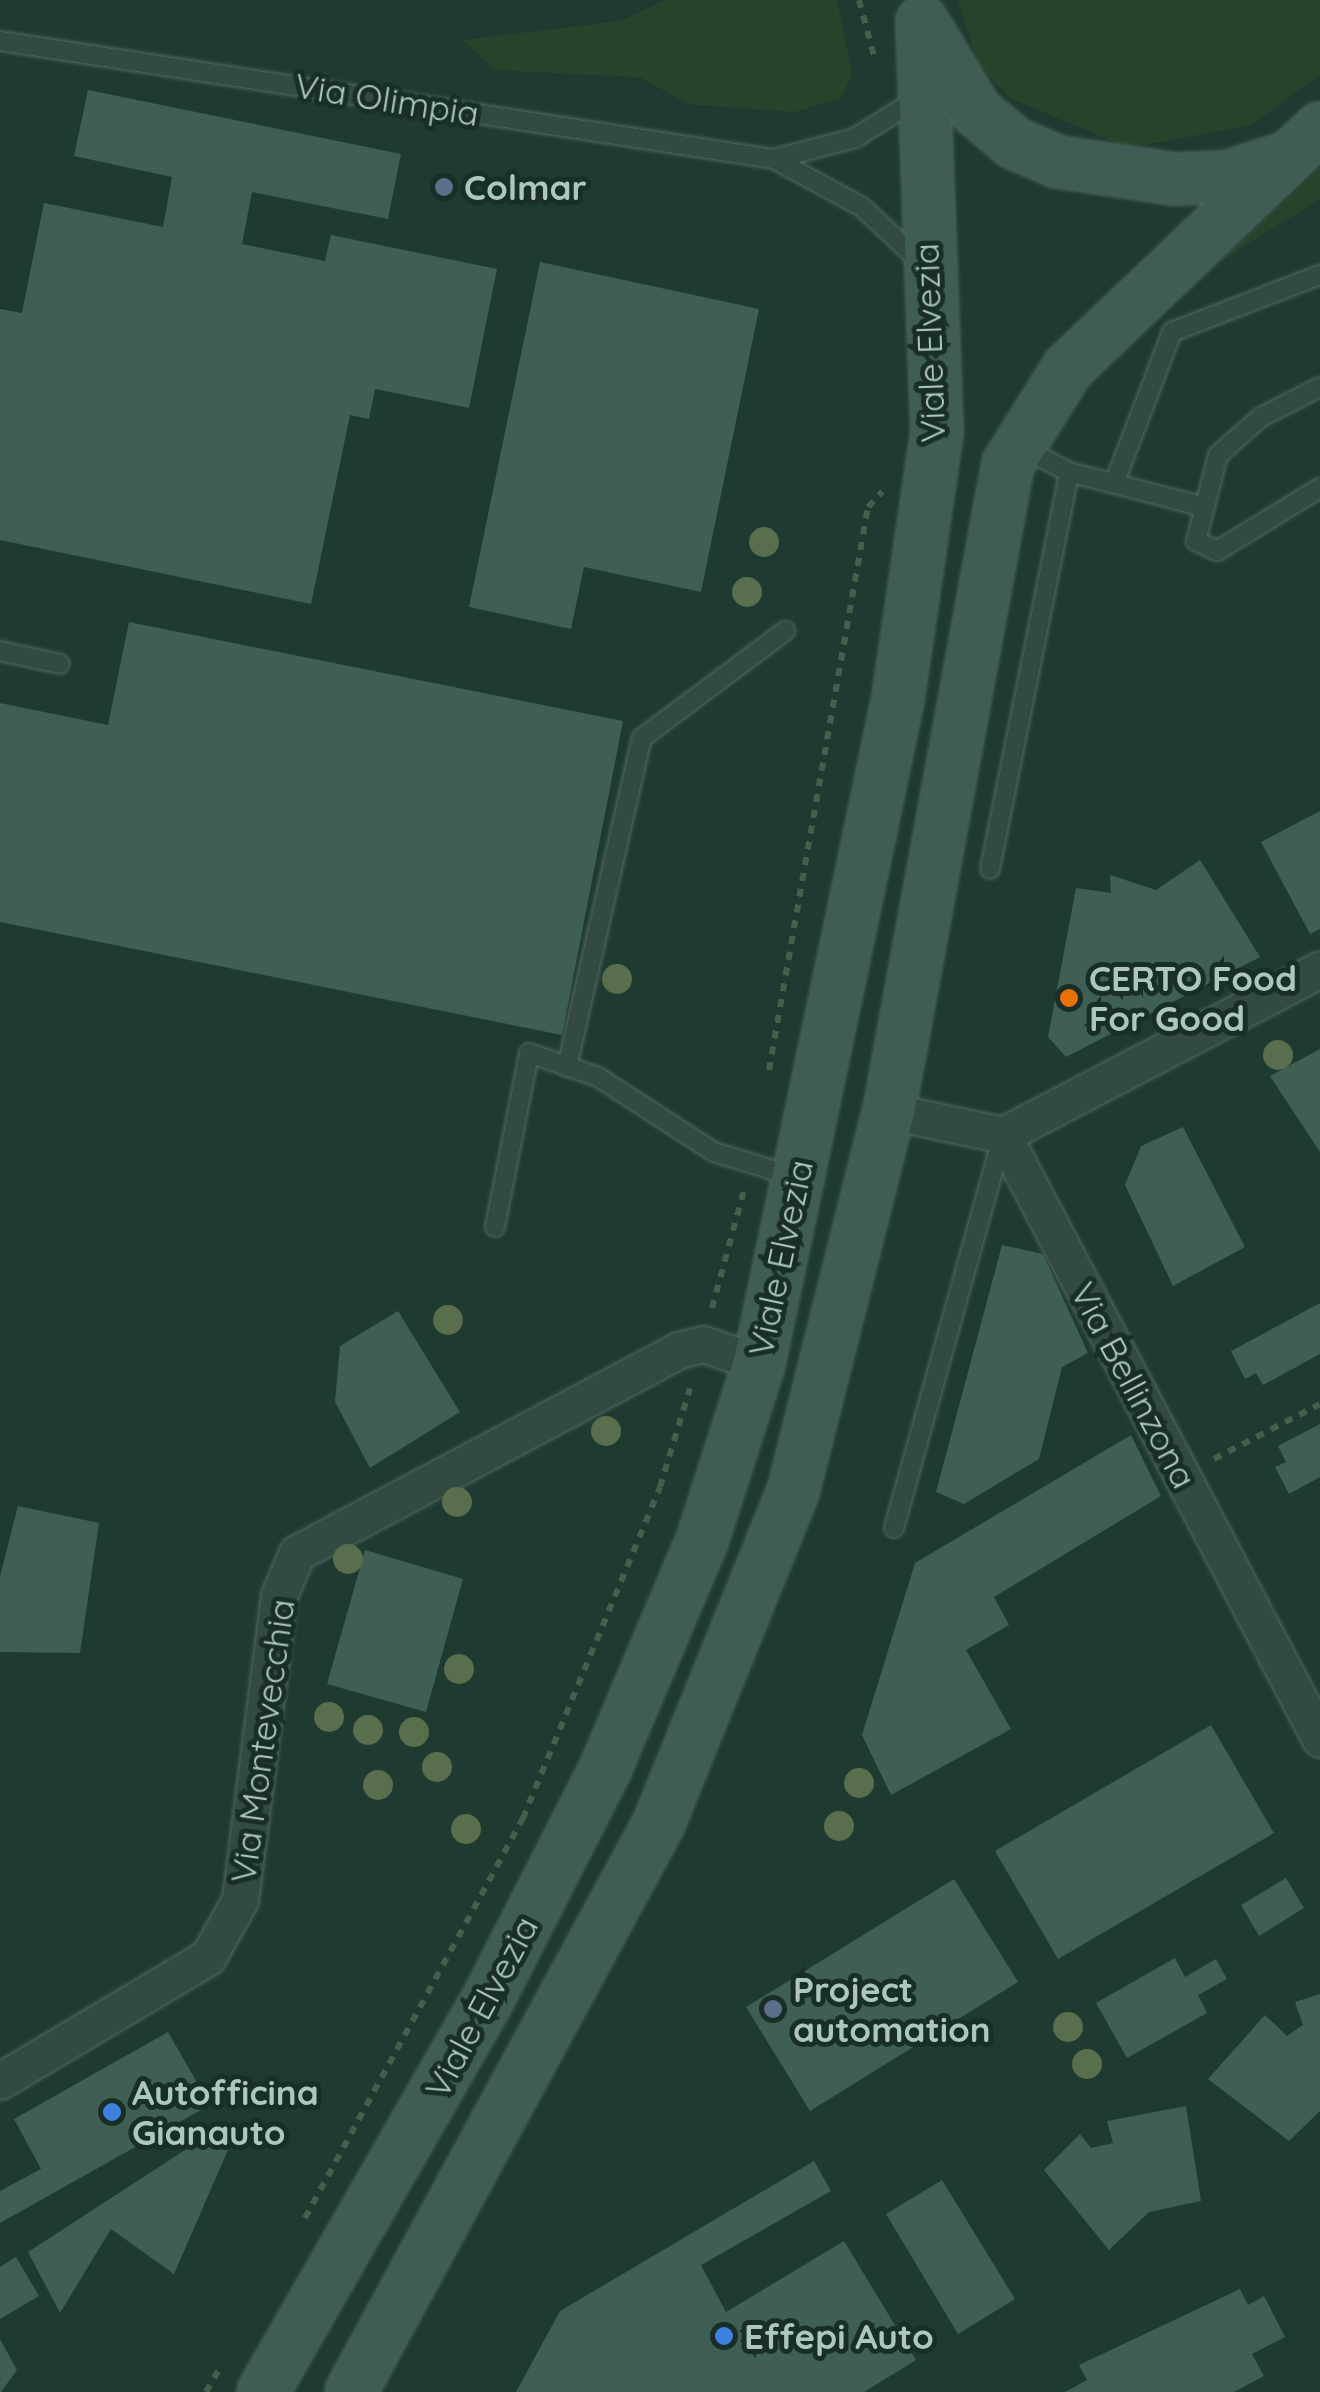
<!DOCTYPE html>
<html>
<head>
<meta charset="utf-8">
<style>
  body { margin:0 }
  #map { position:relative; width:1320px; height:2392px; overflow:hidden; background:#1f3a31; font-family:Quicksand,sans-serif }
  div>[style] { position:absolute }
  .green>* { inset:0; background:#29432b }
  .building>* { inset:0; background:#3f5f55 }
  .path>* { height:6px; margin-top:-3px; transform-origin:0; background:repeating-linear-gradient(90deg,#455f4b 0 8px,transparent 0 16px) }
  .roads { filter:drop-shadow(0 0 2px #506861) drop-shadow(0 0 2px #506861) }
  .lane>* { height:18px; margin:-9px; padding:0 9px; transform-origin:9px; border-radius:9px; background:#334a43 }
  .street>* { height:35px; margin:-17.5px; padding:0 17.5px; transform-origin:17.5px; border-radius:17.5px; background:#334a43 }
  .secondary>* { height:50px; margin:-25px; padding:0 25px; transform-origin:25px; border-radius:25px; background:#405d55 }
  .trees>* { width:30px; height:30px; margin:-15px; border-radius:50%; background:#586e4c }
  .dots>* { width:28px; height:28px; translate:-50% -50%; box-sizing:border-box; border:5px solid #182e27; border-radius:50% }
  span { translate:-50% -50%; white-space:nowrap; text-align:center; line-height:1.15; -webkit-text-stroke:10px #182e27; paint-order:stroke }
  .street-label { font-size:35px; color:#adc7bf }
  .poi-label { font-size:35px; color:#adc7bf; font-weight:700 }
  .left { translate:0 -50%; text-align:left }
</style>
</head>
<body>
<div id="map">
  <div class="green">
    <div style="clip-path:polygon(665px 0,837px 0,852px 74px,841px 98px,794px 112px,688px 104px,640px 77px,495px 70px,463px 40px,621px 21px)"></div>
    <div style="clip-path:polygon(957px 0,1320px 0,1320px 75px,1251px 125px,1129px 148px,1010px 98px,979px 65px)"></div>
    <div style="clip-path:polygon(1320px 168px,1320px 199px,1218px 263px)"></div>
  </div>
  <div class="building">
    <div style="clip-path:polygon(88px 90px,401px 154px,388px 219px,252px 192px,242px 244px,325px 261px,331px 235px,497px 269px,469px 408px,375px 389px,369px 419px,350px 415px,311px 604px,0 540px,0 309px,22px 313px,44px 203px,163px 227px,172px 177px,74px 156px)"></div>
    <div style="clip-path:polygon(540px 262px,759px 309px,701px 592px,584px 567px,571px 629px,469px 607px)"></div>
    <div style="clip-path:polygon(129px 622px,623px 721px,562px 1035px,0 922px,0 703px,108px 725px)"></div>
    <div style="clip-path:polygon(1320px 811px,1320px 929px,1310px 934px,1261px 842px)"></div>
    <div style="clip-path:polygon(1200px 860px,1260px 957px,1066px 1057px,1048px 1037px,1076px 888px,1111px 893px,1110px 875px,1156px 890px)"></div>
    <div style="clip-path:polygon(1320px 1049px,1320px 1152px,1270px 1076px)"></div>
    <div style="clip-path:polygon(1183px 1127px,1245px 1247px,1173px 1286px,1125px 1185px,1141px 1146px)"></div>
    <div style="clip-path:polygon(1002px 1245px,1043px 1254px,1088px 1353px,1062px 1367px,1039px 1459px,964px 1504px,936px 1492px)"></div>
    <div style="clip-path:polygon(1320px 1303px,1320px 1354px,1263px 1385px,1256px 1373px,1245px 1379px,1231px 1351px)"></div>
    <div style="clip-path:polygon(398px 1311px,460px 1412px,370px 1468px,335px 1402px,340px 1346px)"></div>
    <div style="clip-path:polygon(1320px 1424px,1320px 1477px,1289px 1494px,1275px 1467px,1286px 1462px,1278px 1446px)"></div>
    <div style="clip-path:polygon(1131px 1435px,1161px 1496px,994px 1597px,1009px 1625px,966px 1650px,1011px 1729px,891px 1795px,862px 1735px,915px 1563px)"></div>
    <div style="clip-path:polygon(18px 1506px,99px 1523px,80px 1653px,0 1652px,0 1576px)"></div>
    <div style="clip-path:polygon(365px 1550px,463px 1579px,426px 1712px,327px 1684px)"></div>
    <div style="clip-path:polygon(1211px 1725px,1274px 1833px,1058px 1959px,995px 1851px)"></div>
    <div style="clip-path:polygon(1286px 1878px,1304px 1908px,1259px 1936px,1241px 1905px)"></div>
    <div style="clip-path:polygon(954px 1879px,1018px 1982px,810px 2111px,746px 2007px)"></div>
    <div style="clip-path:polygon(1175px 1958px,1185px 1977px,1216px 1959px,1227px 1979px,1198px 1995px,1207px 2013px,1127px 2058px,1096px 2003px)"></div>
    <div style="clip-path:polygon(1320px 1994px,1320px 2111px,1289px 2141px,1208px 2079px,1265px 2015px,1287px 2036px,1303px 2025px,1295px 2002px)"></div>
    <div style="clip-path:polygon(168px 2032px,210px 2105px,0 2223px,0 2191px,41px 2169px,14px 2119px)"></div>
    <div style="clip-path:polygon(1186px 2106px,1201px 2201px,1149px 2212px,1109px 2250px,1044px 2170px,1080px 2134px,1091px 2148px,1113px 2143px,1107px 2121px)"></div>
    <div style="clip-path:polygon(222px 2126px,234px 2136px,174px 2274px,111px 2229px,60px 2313px,28px 2252px)"></div>
    <div style="clip-path:polygon(814px 2161px,831px 2191px,701px 2265px,726px 2312px,844px 2241px,916px 2360px,864px 2392px,516px 2392px,560px 2311px)"></div>
    <div style="clip-path:polygon(942px 2180px,1015px 2299px,958px 2334px,886px 2214px)"></div>
    <div style="clip-path:polygon(16px 2257px,39px 2296px,0 2319px,0 2267px)"></div>
    <div style="clip-path:polygon(1240px 2289px,1248px 2305px,1264px 2296px,1285px 2337px,1252px 2354px,1264px 2376px,1234px 2392px,1065px 2392px,1087px 2380px,1079px 2365px)"></div>
    <div style="clip-path:polygon(0 2339px,17px 2370px,1px 2392px,0 2392px)"></div>
  </div>
  <div class="path">
    <div style="left:859px;top:0;width:58px;rotate:75deg"></div>
    <div style="left:769px;top:1070px;width:572px;rotate:-80.03deg"></div>
    <div style="left:868px;top:507px;width:21px;rotate:-47deg"></div>
    <div style="left:712px;top:1308px;width:122px;rotate:-74.8deg"></div>
    <div style="left:1214px;top:1459px;width:119px;rotate:-27.4deg"></div>
    <div style="left:305px;top:2218px;width:456px;rotate:-61.4deg"></div>
    <div style="left:523px;top:1818px;width:358px;rotate:-67.5deg"></div>
    <div style="left:660px;top:1487px;width:103px;rotate:-73.1deg"></div>
    <div style="left:206px;top:2392px;width:28px;rotate:-60deg"></div>
  </div>
  <div class="roads">
    <div class="lane">
      <div style="left:0;top:41px;width:783px;rotate:8.67deg"></div>
      <div style="left:774px;top:159px;width:100px;rotate:28.6deg"></div>
      <div style="left:862px;top:207px;width:83px;rotate:43.1deg"></div>
      <div style="left:774px;top:159px;width:84px;rotate:-14.5deg"></div>
      <div style="left:855px;top:138px;width:75px;rotate:-32deg"></div>
      <div style="left:1320px;top:387px;width:66px;rotate:153deg"></div>
      <div style="left:1261px;top:417px;width:57px;rotate:138.5deg"></div>
      <div style="left:1218px;top:455px;width:89px;rotate:104.3deg"></div>
      <div style="left:1196px;top:541px;width:23px;rotate:25deg"></div>
      <div style="left:1217px;top:551px;width:121px;rotate:-31.5deg"></div>
      <div style="left:1021px;top:447px;width:54px;rotate:27.5deg"></div>
      <div style="left:1069px;top:472px;width:135px;rotate:14.5deg"></div>
      <div style="left:1114px;top:484px;width:163px;rotate:-69.1deg"></div>
      <div style="left:1172px;top:332px;width:159px;rotate:-21.1deg"></div>
      <div style="left:0;top:651px;width:61px;rotate:12.2deg"></div>
      <div style="left:990px;top:869px;width:405px;rotate:-78.7deg"></div>
      <div style="left:567px;top:1067px;width:337px;rotate:-77.2deg"></div>
      <div style="left:642px;top:738px;width:179px;rotate:-36.8deg"></div>
      <div style="left:495px;top:1227px;width:177px;rotate:-78.9deg"></div>
      <div style="left:529px;top:1053px;width:73px;rotate:19.2deg"></div>
      <div style="left:598px;top:1077px;width:138px;rotate:32.9deg"></div>
      <div style="left:714px;top:1152px;width:86px;rotate:17deg"></div>
      <div style="left:894px;top:1528px;width:405px;rotate:-74.5deg"></div>
    </div>
    <div class="street">
      <div style="left:889px;top:1111px;width:116px;rotate:11.9deg"></div>
      <div style="left:1003px;top:1135px;width:682px;rotate:62.31deg"></div>
      <div style="left:1003px;top:1135px;width:358px;rotate:-27.6deg"></div>
      <div style="left:0;top:2081px;width:242px;rotate:-30.8deg"></div>
      <div style="left:208px;top:1957px;width:65px;rotate:-60.7deg"></div>
      <div style="left:240px;top:1900px;width:307px;rotate:-82.7deg"></div>
      <div style="left:279px;top:1595px;width:46px;rotate:-66.8deg"></div>
      <div style="left:297px;top:1553px;width:432px;rotate:-28deg"></div>
      <div style="left:678px;top:1350px;width:26px;rotate:-13deg"></div>
      <div style="left:703px;top:1344px;width:59px;rotate:18.7deg"></div>
    </div>
    <div class="secondary">
      <div style="left:923px;top:23px;width:103px;rotate:58.9deg"></div>
      <div style="left:976px;top:111px;width:50px;rotate:40.1deg"></div>
      <div style="left:1014px;top:143px;width:48px;rotate:23.4deg"></div>
      <div style="left:1058px;top:162px;width:118px;rotate:8.3deg"></div>
      <div style="left:1175px;top:179px;width:51px;rotate:-2.2deg"></div>
      <div style="left:1226px;top:177px;width:60px;rotate:-17.5deg"></div>
      <div style="left:263px;top:2392px;width:448px;rotate:-60.2deg"></div>
      <div style="left:486px;top:2003px;width:265px;rotate:-63deg"></div>
      <div style="left:606px;top:1767px;width:246px;rotate:-67deg"></div>
      <div style="left:702px;top:1541px;width:187px;rotate:-72.2deg"></div>
      <div style="left:759px;top:1363px;width:678px;rotate:-78.18deg"></div>
      <div style="left:898px;top:699px;width:270px;rotate:-81.7deg"></div>
      <div style="left:937px;top:432px;width:411px;rotate:-92.1deg"></div>
      <div style="left:351px;top:2392px;width:647px;rotate:-61.57deg"></div>
      <div style="left:659px;top:1823px;width:357px;rotate:-68deg"></div>
      <div style="left:793px;top:1492px;width:393px;rotate:-75.9deg"></div>
      <div style="left:889px;top:1111px;width:658px;rotate:-79.58deg"></div>
      <div style="left:1008px;top:464px;width:113px;rotate:-58deg"></div>
      <div style="left:1068px;top:368px;width:348px;rotate:-43.6deg"></div>
    </div>
  </div>
  <div class="trees">
    <div style="left:764px;top:542px"></div>
    <div style="left:747px;top:592px"></div>
    <div style="left:617px;top:979px"></div>
    <div style="left:1278px;top:1055px"></div>
    <div style="left:448px;top:1320px"></div>
    <div style="left:606px;top:1431px"></div>
    <div style="left:457px;top:1502px"></div>
    <div style="left:348px;top:1559px"></div>
    <div style="left:459px;top:1669px"></div>
    <div style="left:329px;top:1717px"></div>
    <div style="left:368px;top:1730px"></div>
    <div style="left:414px;top:1732px"></div>
    <div style="left:437px;top:1767px"></div>
    <div style="left:859px;top:1783px"></div>
    <div style="left:378px;top:1785px"></div>
    <div style="left:839px;top:1826px"></div>
    <div style="left:466px;top:1829px"></div>
    <div style="left:1068px;top:2027px"></div>
    <div style="left:1087px;top:2064px"></div>
  </div>
  <div class="dots">
    <div style="left:444px;top:187px;background:#5c6f8a"></div>
    <div style="left:1069px;top:998px;background:#e8710a"></div>
    <div style="left:773px;top:2009px;background:#5c6f8a"></div>
    <div style="left:112px;top:2112px;background:#3f7fe0"></div>
    <div style="left:724px;top:2336px;background:#3f7fe0"></div>
  </div>
  <div class="street-label">
    <span style="left:387px;top:99px;rotate:9deg">Via Olimpia</span>
    <span style="left:929px;top:343px;rotate:-92deg">Viale Elvezia</span>
    <span style="left:780px;top:1258px;rotate:-78deg">Viale Elvezia</span>
    <span style="left:1134px;top:1385px;rotate:62deg">Via Bellinzona</span>
    <span style="left:262px;top:1741px;rotate:-82deg">Via Montevecchia</span>
    <span style="left:481px;top:2007px;rotate:-62deg">Viale Elvezia</span>
  </div>
  <div class="poi-label">
    <span class="left" style="left:464px;top:187px">Colmar</span>
    <span class="left" style="left:1089px;top:998px">CERTO Food<br>For Good</span>
    <span class="left" style="left:793px;top:2009px">Project<br>automation</span>
    <span class="left" style="left:132px;top:2112px">Autofficina<br>Gianauto</span>
    <span class="left" style="left:744px;top:2336px">Effepi Auto</span>
  </div>
</div>
</body>
</html>
